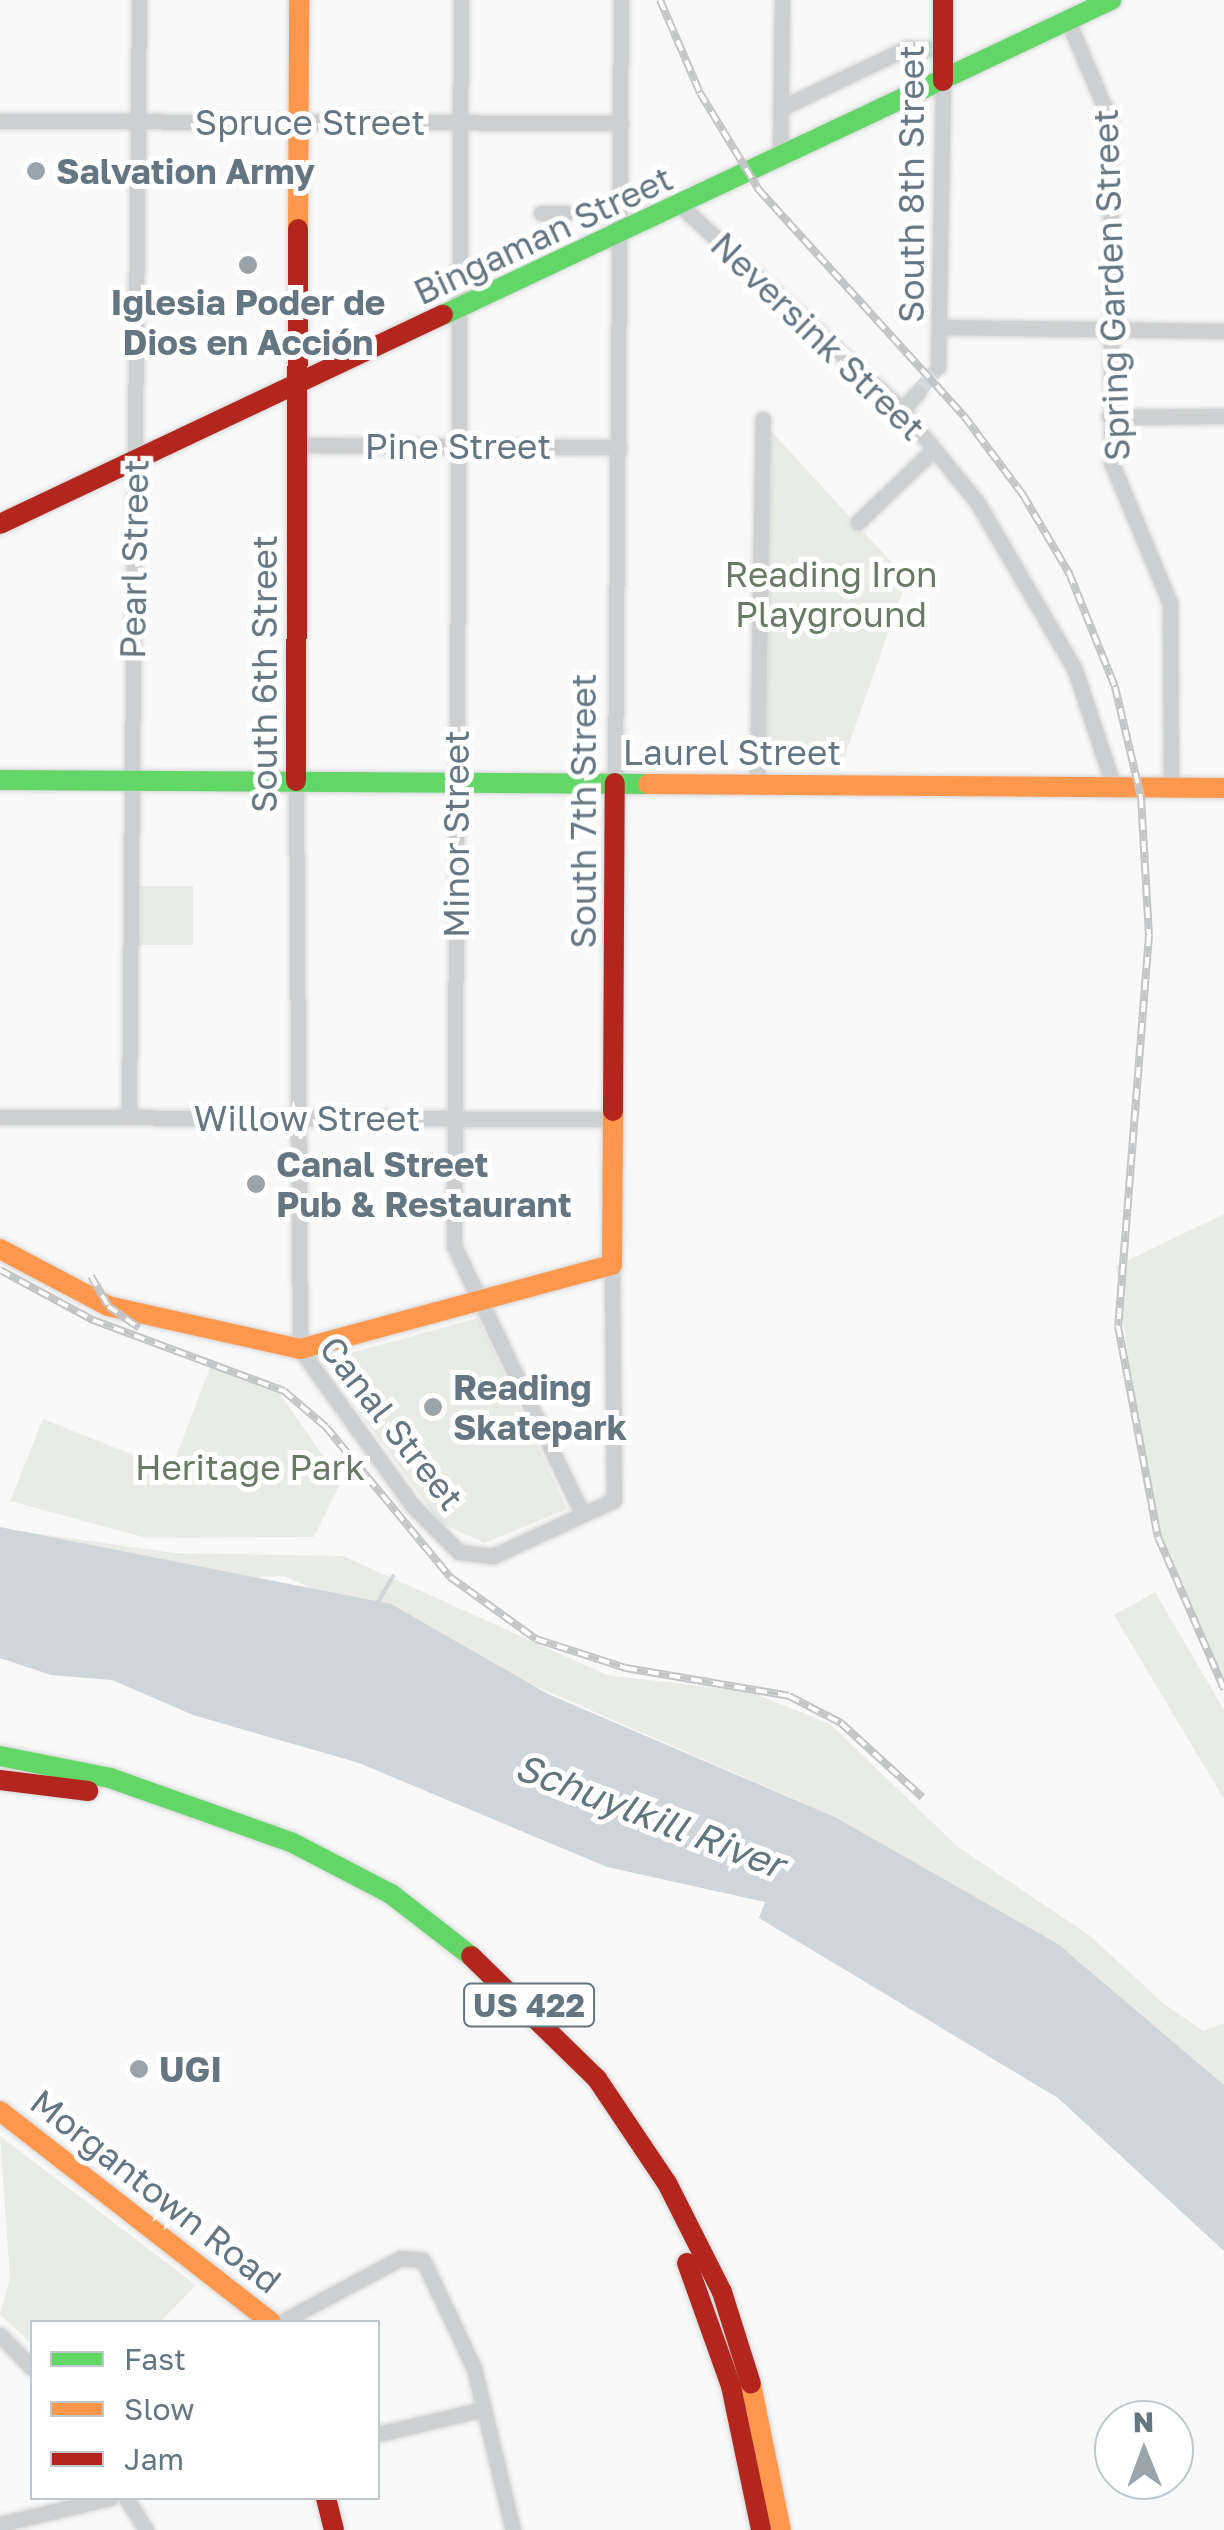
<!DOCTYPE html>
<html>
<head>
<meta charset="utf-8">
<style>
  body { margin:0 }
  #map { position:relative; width:1224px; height:2530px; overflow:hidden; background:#f9f9f9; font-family:"Golos Text",sans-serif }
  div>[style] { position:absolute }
  .green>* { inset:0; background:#e8ebe6 }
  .water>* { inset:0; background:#ced6d9 }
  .stream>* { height:4px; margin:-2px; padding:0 2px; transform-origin:2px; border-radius:2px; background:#ced6d9 }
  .street-tunnel>* { height:15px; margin-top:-7.5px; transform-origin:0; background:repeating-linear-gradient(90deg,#d4d8dc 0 15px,transparent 0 23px) }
  .roads { filter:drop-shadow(0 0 2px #d5d6d7) drop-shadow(0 0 2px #d5d6d7) }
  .street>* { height:15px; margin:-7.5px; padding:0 7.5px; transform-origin:7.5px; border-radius:7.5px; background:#cecfd0 }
  .fast>* { height:20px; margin:-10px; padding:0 10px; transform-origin:10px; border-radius:10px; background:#63d668 }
  .slow>* { height:20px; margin:-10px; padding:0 10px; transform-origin:10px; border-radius:10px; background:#ff974d }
  .jam>* { height:20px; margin:-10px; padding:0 10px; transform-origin:10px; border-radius:10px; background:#b3261e }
  .rail>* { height:8px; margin-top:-4px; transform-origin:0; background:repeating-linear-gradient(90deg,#fff 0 11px,#c3c5c6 0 22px); box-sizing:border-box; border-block:2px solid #c3c5c6 }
  .dots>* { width:28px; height:28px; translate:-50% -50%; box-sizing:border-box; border:5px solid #fff; border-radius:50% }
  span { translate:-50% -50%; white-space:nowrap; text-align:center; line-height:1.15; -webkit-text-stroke:10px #fff; paint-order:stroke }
  .shield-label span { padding:2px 8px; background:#fff; border:2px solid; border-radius:8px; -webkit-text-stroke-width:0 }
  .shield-label { font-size:32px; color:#657683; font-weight:700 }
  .street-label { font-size:35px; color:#657683 }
  .poi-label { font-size:35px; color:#657683; font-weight:700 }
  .left { translate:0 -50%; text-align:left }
  .park-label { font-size:35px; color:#687a64 }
  .water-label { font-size:38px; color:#60757c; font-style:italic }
  .legend { position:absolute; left:30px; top:2320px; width:350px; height:180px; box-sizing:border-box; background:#fff; border:2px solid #c1c8cd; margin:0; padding:12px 18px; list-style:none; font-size:30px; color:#657683 }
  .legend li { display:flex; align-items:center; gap:20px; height:50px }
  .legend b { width:50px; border:2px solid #c1c8cd }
  .north { position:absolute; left:1094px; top:2400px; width:100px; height:100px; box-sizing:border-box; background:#fff; border:2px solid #c1c8cd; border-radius:50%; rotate:359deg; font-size:28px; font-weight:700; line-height:40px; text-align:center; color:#657683 }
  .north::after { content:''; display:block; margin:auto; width:35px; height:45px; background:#99a4ac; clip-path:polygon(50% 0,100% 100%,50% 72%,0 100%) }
</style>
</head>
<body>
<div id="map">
  <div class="green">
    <div style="clip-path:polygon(770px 430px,907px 579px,843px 761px,762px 761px)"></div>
    <div style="clip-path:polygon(138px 886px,193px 886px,193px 945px,139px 945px)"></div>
    <div style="clip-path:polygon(1224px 1214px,1224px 1689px,1178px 1594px,1145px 1488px,1116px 1266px)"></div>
    <div style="clip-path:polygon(478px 1318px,567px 1509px,485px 1543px,440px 1523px,335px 1378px,347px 1354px)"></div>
    <div style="clip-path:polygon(220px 1365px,281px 1395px,341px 1482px,314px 1537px,147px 1538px,10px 1501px,43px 1419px,171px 1470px,210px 1368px)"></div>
    <div style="clip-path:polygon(5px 1529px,174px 1553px,343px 1556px,607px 1675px,750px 1692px,830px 1724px,958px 1847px,1089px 1935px,1163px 2003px,1203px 2031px,1224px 2023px,1224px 2085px,1058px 1944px,835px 1817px,284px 1576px,239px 1578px)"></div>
    <div style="clip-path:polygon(1155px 1592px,1224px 1710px,1224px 1799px,1114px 1615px)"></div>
    <div style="clip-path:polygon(0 2136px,196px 2285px,160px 2322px,32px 2322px,32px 2344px,0 2314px,10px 2278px)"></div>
  </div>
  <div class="water">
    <div style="clip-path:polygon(0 1527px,391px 1604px,548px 1694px,835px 1817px,1058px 1944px,1224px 2085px,1224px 2251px,1058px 2098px,759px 1918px,765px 1902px,607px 1867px,359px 1763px,193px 1715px,112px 1680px,51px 1675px,0 1658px)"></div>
  </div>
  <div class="stream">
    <div style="left:378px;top:1602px;width:30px;rotate:-60deg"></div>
  </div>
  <div class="street-tunnel">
    <div style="left:918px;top:392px;width:32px;rotate:-51deg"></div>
  </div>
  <div class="roads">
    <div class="street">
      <div style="left:461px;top:0;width:1246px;rotate:90.32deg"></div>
      <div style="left:454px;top:1246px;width:298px;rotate:64.4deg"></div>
      <div style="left:1068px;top:21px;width:108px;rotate:67deg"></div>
      <div style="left:1110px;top:120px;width:344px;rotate:89.7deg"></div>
      <div style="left:1112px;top:464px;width:151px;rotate:67.4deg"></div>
      <div style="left:1170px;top:603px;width:185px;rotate:89.7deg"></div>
      <div style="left:781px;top:108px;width:140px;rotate:-25.5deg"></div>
      <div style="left:907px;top:48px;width:35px;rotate:2deg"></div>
      <div style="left:0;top:121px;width:621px;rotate:0.18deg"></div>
      <div style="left:780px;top:159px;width:159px;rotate:-89.3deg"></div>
      <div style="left:681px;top:206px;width:301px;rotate:42.7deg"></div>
      <div style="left:902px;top:410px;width:119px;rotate:50.8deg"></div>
      <div style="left:977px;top:502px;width:194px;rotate:59.7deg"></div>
      <div style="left:1075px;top:670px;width:123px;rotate:71.6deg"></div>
      <div style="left:541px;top:213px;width:25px"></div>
      <div style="left:944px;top:327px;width:280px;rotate:0.8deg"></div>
      <div style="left:938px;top:367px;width:286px;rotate:-89deg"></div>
      <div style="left:902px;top:410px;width:24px;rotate:-48deg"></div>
      <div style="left:1109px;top:417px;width:115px;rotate:-0.5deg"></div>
      <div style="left:297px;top:445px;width:322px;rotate:0.4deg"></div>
      <div style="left:858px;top:522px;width:105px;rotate:-43.8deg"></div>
      <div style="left:296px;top:781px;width:568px;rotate:89.6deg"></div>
      <div style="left:300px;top:1349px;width:193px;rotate:54.3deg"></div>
      <div style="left:413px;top:1506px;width:65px;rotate:45deg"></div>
      <div style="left:459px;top:1552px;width:34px;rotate:7deg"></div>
      <div style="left:493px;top:1556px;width:133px;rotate:-24.8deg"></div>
      <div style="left:614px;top:1500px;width:235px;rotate:-90.5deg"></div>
      <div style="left:615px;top:783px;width:783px;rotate:-89.56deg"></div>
      <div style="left:757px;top:785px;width:366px;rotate:-89.1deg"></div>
      <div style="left:0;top:1117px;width:613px;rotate:0.19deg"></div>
      <div style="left:129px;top:1117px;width:1117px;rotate:-89.49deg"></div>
      <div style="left:281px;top:2322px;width:136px;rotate:-28.1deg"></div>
      <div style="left:401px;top:2258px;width:22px;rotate:5deg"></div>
      <div style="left:423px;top:2260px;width:119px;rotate:64.7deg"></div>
      <div style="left:474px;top:2368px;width:167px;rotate:76.5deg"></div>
      <div style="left:0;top:2335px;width:46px;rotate:45.9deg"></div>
      <div style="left:378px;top:2434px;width:109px;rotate:-13.3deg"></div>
      <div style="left:126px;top:2498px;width:38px;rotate:58deg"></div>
      <div style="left:0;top:2524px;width:113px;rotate:-13.3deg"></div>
    </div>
    <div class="fast">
      <div style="left:443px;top:315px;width:739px;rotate:-25.25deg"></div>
      <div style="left:0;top:780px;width:648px;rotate:0.35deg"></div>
      <div style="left:0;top:1756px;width:112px;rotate:11.3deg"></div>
      <div style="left:110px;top:1778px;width:192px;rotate:19.5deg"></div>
      <div style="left:291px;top:1842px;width:113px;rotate:27.5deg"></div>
      <div style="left:391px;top:1894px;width:101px;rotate:37.8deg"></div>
    </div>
    <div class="slow">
      <div style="left:298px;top:229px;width:229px;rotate:-89.7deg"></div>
      <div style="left:648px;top:784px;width:576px;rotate:0.4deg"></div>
      <div style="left:0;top:1249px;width:122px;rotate:27.8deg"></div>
      <div style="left:108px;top:1306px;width:197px;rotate:12.6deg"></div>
      <div style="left:300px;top:1349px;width:323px;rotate:-15.1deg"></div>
      <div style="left:612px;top:1265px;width:154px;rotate:-89.6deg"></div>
      <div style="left:0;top:2111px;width:343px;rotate:37.9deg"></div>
      <div style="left:751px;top:2384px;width:149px;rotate:78.4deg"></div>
    </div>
    <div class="jam">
      <div style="left:943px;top:0;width:81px;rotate:90deg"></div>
      <div style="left:0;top:524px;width:490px;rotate:-25.3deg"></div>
      <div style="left:296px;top:781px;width:552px;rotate:-89.79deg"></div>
      <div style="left:613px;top:1111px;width:328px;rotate:-89.7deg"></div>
      <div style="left:0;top:1780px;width:89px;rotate:7.1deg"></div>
      <div style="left:471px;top:1956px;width:176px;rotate:44.3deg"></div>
      <div style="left:597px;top:2079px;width:125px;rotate:56.1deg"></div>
      <div style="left:667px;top:2183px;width:122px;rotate:63.2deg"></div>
      <div style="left:722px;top:2292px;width:96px;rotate:72.5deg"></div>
      <div style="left:687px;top:2263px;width:131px;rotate:70.3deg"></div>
      <div style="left:731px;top:2386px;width:147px;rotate:78.2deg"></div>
      <div style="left:326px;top:2498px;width:33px;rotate:76deg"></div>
    </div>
  </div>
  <div class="rail">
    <div style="left:660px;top:0;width:101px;rotate:66.7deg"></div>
    <div style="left:700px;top:93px;width:114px;rotate:58.7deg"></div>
    <div style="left:759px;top:190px;width:305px;rotate:47.8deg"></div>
    <div style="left:964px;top:416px;width:99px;rotate:53.2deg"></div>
    <div style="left:1023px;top:495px;width:91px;rotate:59.5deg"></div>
    <div style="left:1069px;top:573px;width:123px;rotate:68deg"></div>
    <div style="left:1115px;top:687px;width:113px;rotate:76.7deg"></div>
    <div style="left:1141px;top:797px;width:138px;rotate:86.7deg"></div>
    <div style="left:1149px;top:935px;width:392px;rotate:94.5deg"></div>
    <div style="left:1118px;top:1326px;width:215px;rotate:79.3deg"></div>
    <div style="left:1158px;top:1537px;width:166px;rotate:66.5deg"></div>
    <div style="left:0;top:1270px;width:106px;rotate:28.3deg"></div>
    <div style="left:93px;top:1320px;width:204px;rotate:20.4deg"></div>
    <div style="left:284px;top:1391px;width:55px;rotate:40.6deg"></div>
    <div style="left:326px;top:1427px;width:195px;rotate:50.4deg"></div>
    <div style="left:450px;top:1577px;width:106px;rotate:35.8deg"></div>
    <div style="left:536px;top:1639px;width:95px;rotate:17.9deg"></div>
    <div style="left:626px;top:1668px;width:165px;rotate:9.7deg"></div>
    <div style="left:789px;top:1696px;width:59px;rotate:27.4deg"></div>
    <div style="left:841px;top:1723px;width:110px;rotate:42.4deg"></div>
    <div style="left:91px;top:1276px;width:34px;rotate:60deg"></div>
    <div style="left:108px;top:1306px;width:38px;rotate:35deg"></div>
  </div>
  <div class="dots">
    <div style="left:36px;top:171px;background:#99a4ac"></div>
    <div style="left:248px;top:265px;background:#99a4ac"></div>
    <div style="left:256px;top:1184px;background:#99a4ac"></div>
    <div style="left:433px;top:1407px;background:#99a4ac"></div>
    <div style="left:139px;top:2069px;background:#99a4ac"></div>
  </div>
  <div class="shield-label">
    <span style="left:529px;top:2005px">US 422</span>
  </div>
  <div class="street-label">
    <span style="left:310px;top:122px">Spruce Street</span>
    <span style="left:911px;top:184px;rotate:-90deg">South 8th Street</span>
    <span style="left:543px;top:235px;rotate:-25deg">Bingaman Street</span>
    <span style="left:1111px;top:285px;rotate:-92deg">Spring Garden Street</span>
    <span style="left:818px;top:336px;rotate:44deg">Neversink Street</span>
    <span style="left:458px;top:446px">Pine Street</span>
    <span style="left:134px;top:559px;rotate:-89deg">Pearl Street</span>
    <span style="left:264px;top:674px;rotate:-90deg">South 6th Street</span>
    <span style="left:732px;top:752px">Laurel Street</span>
    <span style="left:583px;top:811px;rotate:-90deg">South 7th Street</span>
    <span style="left:456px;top:834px;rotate:-90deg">Minor Street</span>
    <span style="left:307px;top:1118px">Willow Street</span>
    <span style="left:392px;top:1423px;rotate:52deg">Canal Street</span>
    <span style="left:156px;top:2191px;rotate:38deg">Morgantown Road</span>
  </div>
  <div class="poi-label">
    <span class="left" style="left:56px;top:171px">Salvation Army</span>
    <span style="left:248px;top:322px">Iglesia Poder de<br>Dios en Acción</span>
    <span class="left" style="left:276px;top:1184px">Canal Street<br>Pub &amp; Restaurant</span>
    <span class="left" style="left:453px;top:1407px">Reading<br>Skatepark</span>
    <span class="left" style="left:159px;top:2069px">UGI</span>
  </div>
  <div class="park-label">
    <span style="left:831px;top:594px">Reading Iron<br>Playground</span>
    <span style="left:250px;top:1467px">Heritage Park</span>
  </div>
  <div class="water-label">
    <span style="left:650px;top:1815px;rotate:21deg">Schuylkill River</span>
  </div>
  <ul class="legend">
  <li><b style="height:12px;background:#63d668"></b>Fast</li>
  <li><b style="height:12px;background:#ff974d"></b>Slow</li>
  <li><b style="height:12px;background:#b3261e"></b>Jam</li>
  </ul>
  <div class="north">N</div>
</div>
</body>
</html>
